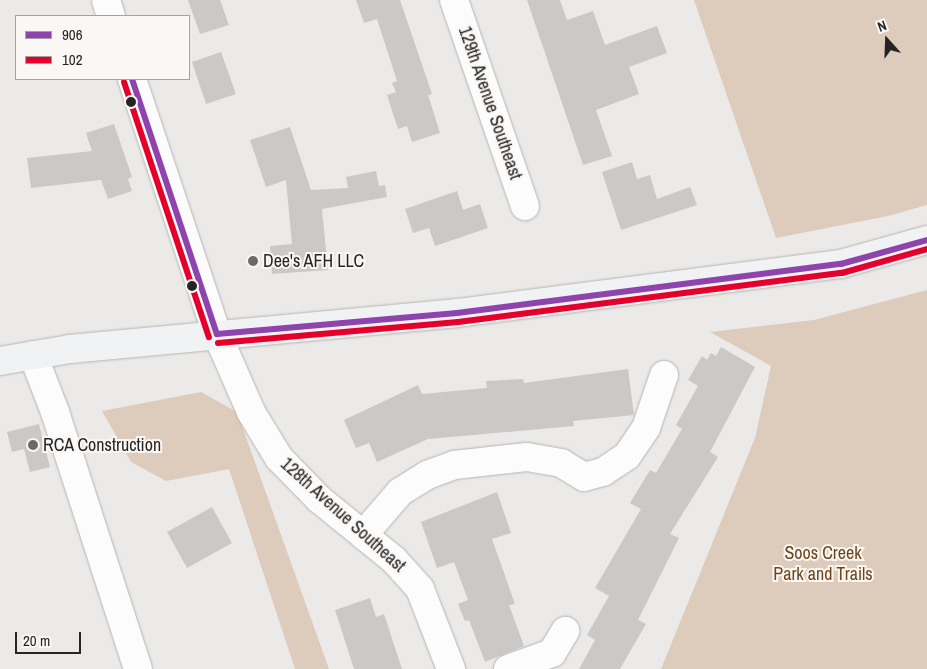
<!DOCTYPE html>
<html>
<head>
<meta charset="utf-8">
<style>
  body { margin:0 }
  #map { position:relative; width:927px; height:669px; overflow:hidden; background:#ebeae8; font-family:"Archivo Narrow",sans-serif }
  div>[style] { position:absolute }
  .green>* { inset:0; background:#ddcbbb }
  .building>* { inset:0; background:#cac9c8 }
  .roads { filter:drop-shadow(0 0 1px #b6b5b3) drop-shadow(0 0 1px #b6b5b3) }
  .minor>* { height:28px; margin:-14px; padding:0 14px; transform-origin:14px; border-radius:14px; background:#fcfcfc }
  .major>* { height:28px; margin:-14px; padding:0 14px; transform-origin:14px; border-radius:14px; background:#f1f2f4 }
  .bus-1>* { height:6px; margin:-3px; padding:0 3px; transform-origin:3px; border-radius:3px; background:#8e44ad }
  .bus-2>* { height:6px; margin:-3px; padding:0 3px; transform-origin:3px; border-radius:3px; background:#e4002b }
  .dots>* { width:14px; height:14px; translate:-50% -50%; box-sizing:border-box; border:2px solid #faf7f5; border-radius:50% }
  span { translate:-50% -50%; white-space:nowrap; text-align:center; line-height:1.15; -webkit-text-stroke:4px #faf7f5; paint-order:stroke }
  .street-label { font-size:18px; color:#262524 }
  .poi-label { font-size:18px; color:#262524 }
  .left { translate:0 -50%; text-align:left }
  .park-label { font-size:18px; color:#714518 }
  .legend { position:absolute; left:15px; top:15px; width:175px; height:65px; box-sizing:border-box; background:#faf7f5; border:1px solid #a5a3a1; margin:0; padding:6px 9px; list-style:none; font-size:15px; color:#262524 }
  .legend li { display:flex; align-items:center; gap:10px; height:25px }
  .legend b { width:25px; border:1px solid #a5a3a1 }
  .north { position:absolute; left:862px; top:15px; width:50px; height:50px; -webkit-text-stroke:4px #faf7f5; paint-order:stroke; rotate:340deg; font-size:14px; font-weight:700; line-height:20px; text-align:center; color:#262524 }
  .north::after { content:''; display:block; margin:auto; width:18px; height:22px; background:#262524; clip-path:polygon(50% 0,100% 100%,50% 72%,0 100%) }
  .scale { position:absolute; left:15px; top:632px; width:66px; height:22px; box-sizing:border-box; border:2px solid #262524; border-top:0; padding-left:6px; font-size:15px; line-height:18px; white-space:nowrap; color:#262524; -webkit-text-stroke:4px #faf7f5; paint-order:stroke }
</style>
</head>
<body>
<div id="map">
  <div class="green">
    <div style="clip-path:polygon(694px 0,927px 0,927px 205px,888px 216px,776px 238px)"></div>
    <div style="clip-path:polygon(927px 290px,927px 669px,661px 669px,755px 438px,771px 366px,710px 332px,814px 320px)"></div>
    <div style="clip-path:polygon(201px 392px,237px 412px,329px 669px,295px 669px,229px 469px,166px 481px,131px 462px,102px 411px)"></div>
  </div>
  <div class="building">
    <div style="clip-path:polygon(188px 0,220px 0,229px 25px,200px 34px)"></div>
    <div style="clip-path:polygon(356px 0,400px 0,432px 94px,428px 95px,440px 133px,412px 142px,407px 126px,398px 129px,387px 95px,396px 92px,392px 83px,397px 81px,377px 19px,364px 23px)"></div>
    <div style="clip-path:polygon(527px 0,560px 0,567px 20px,593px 11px,605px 45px,657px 26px,667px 53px,629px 67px,639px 94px,596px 110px,612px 156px,583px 165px)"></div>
    <div style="clip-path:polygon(221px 52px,236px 94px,206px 104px,192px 62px)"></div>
    <div style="clip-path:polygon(114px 124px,132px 177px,128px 179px,132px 191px,108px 199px,101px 180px,31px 188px,27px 158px,92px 151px,86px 133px)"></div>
    <div style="clip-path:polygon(290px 127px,311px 190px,348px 188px,346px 177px,376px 171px,379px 186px,385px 185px,387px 197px,322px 209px,328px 270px,272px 274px,270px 246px,292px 244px,286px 180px,266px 187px,250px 140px)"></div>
    <div style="clip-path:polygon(632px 162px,637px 179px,650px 175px,657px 199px,690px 187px,697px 205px,621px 230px,602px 172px)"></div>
    <div style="clip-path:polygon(457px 191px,463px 210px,480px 204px,488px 228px,435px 246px,429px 228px,413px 233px,405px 209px)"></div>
    <div style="clip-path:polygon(721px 347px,755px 367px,710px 452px,718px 457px,670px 534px,679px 538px,638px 620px,646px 624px,620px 669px,579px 669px,595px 640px,587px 635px,609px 596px,595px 588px,641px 509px,630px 503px,650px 470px,656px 473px,682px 429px,676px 425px,698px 386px,688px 380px,702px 356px,707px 360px,711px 353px,716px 356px)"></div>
    <div style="clip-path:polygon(628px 369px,634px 415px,573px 421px,574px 426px,428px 439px,377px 462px,369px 443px,356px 448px,344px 420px,418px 385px,422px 394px,487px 388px,486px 381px,523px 379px,524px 383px)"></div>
    <div style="clip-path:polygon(39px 424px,50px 467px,30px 472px,24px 449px,12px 452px,7px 432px)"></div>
    <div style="clip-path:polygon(497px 492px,511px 533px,492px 539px,515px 604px,509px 605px,524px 646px,485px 662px,469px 620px,465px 621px,458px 604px,468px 600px,454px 562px,437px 568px,421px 522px)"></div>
    <div style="clip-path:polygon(212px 507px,232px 543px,187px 568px,167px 532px)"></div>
    <div style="clip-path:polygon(370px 598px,376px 617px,384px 614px,402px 669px,354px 669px,335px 610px)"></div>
  </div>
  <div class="roads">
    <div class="minor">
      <div style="left:106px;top:0;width:17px;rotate:73deg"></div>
      <div style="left:454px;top:0;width:218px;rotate:71deg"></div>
      <div style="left:132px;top:79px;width:269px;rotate:71.6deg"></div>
      <div style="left:217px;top:334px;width:85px;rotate:66.4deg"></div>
      <div style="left:251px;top:412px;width:54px;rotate:58.7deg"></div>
      <div style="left:279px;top:458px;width:57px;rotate:45.7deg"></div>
      <div style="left:319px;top:499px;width:97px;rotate:39.1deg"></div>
      <div style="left:394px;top:560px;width:39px;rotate:48deg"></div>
      <div style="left:420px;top:589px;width:86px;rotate:68.8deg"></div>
      <div style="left:33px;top:355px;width:61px;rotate:68.9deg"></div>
      <div style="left:55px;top:412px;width:270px;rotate:72.1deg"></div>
      <div style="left:363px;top:535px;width:57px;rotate:-49.3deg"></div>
      <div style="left:400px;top:492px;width:32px;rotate:-32deg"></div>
      <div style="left:427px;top:475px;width:29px;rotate:-20deg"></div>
      <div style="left:454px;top:465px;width:73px;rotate:-6.3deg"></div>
      <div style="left:527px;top:457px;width:35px;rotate:10deg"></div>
      <div style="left:561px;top:463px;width:27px;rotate:31deg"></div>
      <div style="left:584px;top:477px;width:20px;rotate:-15deg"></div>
      <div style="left:603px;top:472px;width:29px;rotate:-34deg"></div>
      <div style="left:627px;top:456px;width:34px;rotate:-56deg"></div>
      <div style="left:646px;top:428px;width:56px;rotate:-71.2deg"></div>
      <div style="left:508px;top:669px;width:47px;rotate:-20deg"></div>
      <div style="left:552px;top:653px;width:26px;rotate:-59deg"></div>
    </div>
    <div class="major">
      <div style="left:0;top:361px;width:71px;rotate:-9.7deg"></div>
      <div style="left:70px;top:349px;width:389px;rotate:-5.3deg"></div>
      <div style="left:457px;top:313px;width:387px;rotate:-7.3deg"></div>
      <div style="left:841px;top:264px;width:89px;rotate:-15.6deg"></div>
    </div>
  </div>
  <div class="bus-1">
    <div style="left:132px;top:79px;width:269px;rotate:71.6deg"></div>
    <div style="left:217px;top:334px;width:241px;rotate:-5deg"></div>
    <div style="left:457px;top:313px;width:387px;rotate:-7.3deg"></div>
    <div style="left:841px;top:264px;width:89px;rotate:-15.6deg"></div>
  </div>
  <div class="bus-2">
    <div style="left:124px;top:82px;width:269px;rotate:71.6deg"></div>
    <div style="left:218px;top:343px;width:241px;rotate:-5deg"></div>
    <div style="left:458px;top:322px;width:387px;rotate:-7.3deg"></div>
    <div style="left:842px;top:273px;width:88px;rotate:-15.8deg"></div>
  </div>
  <div class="dots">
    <div style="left:131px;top:102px;background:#262524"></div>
    <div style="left:253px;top:261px;background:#6b6a69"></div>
    <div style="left:192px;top:286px;background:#262524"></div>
    <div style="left:33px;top:445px;background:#6b6a69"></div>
  </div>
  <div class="street-label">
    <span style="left:490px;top:103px;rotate:71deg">129th Avenue Southeast</span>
    <span style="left:343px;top:515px;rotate:42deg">128th Avenue Southeast</span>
  </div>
  <div class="poi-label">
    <span class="left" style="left:263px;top:261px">Dee's AFH LLC</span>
    <span class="left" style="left:43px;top:445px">RCA Construction</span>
  </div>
  <div class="park-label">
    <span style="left:823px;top:564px">Soos Creek<br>Park and Trails</span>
  </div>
  <ul class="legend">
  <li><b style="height:6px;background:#8e44ad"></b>906</li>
  <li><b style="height:6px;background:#e4002b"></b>102</li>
  </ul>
  <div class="north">N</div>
  <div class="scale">20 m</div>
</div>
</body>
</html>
